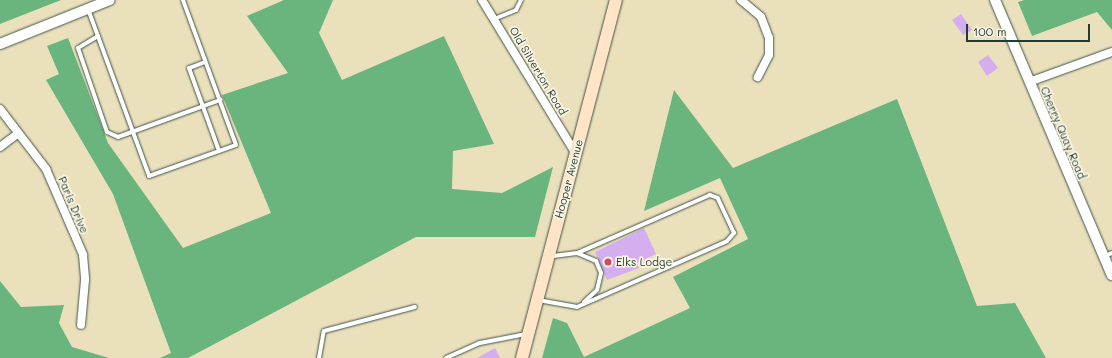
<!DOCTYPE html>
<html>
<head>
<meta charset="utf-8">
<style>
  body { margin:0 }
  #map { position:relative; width:1112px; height:358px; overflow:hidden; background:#ebe0bc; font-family:Mali,sans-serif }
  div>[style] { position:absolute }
  .forest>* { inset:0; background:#6ab57d }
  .building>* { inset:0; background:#d4aeef }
  .roads { filter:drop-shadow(0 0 1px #3e5548) drop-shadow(0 0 1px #3e5548) }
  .service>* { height:4px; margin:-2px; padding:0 2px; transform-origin:2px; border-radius:2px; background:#fff }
  .minor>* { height:8px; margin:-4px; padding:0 4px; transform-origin:4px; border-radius:4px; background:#fff }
  .tertiary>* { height:10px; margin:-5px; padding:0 5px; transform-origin:5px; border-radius:5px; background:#fff }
  .secondary>* { height:12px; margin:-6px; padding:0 6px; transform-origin:6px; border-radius:6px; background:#ffe4c6 }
  .dots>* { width:11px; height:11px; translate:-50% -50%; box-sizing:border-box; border:2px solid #fcf5e5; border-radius:50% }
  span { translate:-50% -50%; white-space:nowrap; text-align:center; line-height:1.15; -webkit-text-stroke:3.5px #fcf5e5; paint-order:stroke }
  .street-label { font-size:11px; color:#1f3d34 }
  .poi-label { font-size:11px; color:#1f3d34 }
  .left { translate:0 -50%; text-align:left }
  .scale { position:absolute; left:966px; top:24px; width:124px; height:18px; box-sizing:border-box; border:2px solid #1f3d34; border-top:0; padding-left:5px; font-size:12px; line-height:14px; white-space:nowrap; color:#1f3d34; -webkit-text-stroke:3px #fcf5e5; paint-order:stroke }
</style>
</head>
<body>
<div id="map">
  <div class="forest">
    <div style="clip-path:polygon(0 0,61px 0,0 24px)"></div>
    <div style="clip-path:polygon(284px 0,333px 0,319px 33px,342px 80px,444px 36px,494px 144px,453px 151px,452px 189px,502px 193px,553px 167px,535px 237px,416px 237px,188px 358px,160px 358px,171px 353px,113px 194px,46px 80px,59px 74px,47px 46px,68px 38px,108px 143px,183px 248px,271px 213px,222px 95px,288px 73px,247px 16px)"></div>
    <div style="clip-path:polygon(1024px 0,1112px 0,1112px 30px,1097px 12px,1032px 36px,1018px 2px)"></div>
    <div style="clip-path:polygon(674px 90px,733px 168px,897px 99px,977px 306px,1015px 303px,1046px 358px,542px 358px,553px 318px,567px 323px,584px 357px,690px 308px,673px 277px,748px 239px,720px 178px,644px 211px)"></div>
    <div style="clip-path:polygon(0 281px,21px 307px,64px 305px,59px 323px,72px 347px,109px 358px,0 358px)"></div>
  </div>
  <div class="building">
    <div style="clip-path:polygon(961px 14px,972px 30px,963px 35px,952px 20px)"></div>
    <div style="clip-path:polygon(988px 55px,998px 68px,987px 76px,978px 62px)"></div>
    <div style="clip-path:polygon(644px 228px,656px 254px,637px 263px,639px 268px,607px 280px,595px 252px)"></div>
    <div style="clip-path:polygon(495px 348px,500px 358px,477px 358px)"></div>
  </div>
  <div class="roads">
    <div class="service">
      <div style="left:88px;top:9px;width:178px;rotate:69.9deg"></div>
      <div style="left:149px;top:176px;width:92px;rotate:-19.6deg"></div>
      <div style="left:236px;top:145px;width:154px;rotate:-110.1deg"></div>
      <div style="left:494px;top:19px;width:24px;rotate:-22deg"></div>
      <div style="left:516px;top:10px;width:11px;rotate:-63deg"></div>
      <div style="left:98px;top:36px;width:23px;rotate:149deg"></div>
      <div style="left:78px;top:48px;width:89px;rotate:71deg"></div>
      <div style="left:107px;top:132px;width:12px;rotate:24deg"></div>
      <div style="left:118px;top:137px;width:109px;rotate:-19.9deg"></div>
      <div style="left:205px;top:62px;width:17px;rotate:159deg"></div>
      <div style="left:189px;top:68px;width:88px;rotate:70.1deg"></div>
      <div style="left:577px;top:253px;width:21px;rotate:23deg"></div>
      <div style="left:596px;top:261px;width:13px;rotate:67deg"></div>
      <div style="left:601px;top:273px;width:17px;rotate:103deg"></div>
      <div style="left:597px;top:290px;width:18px;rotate:137deg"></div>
      <div style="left:1105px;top:256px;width:8px;rotate:-23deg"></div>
      <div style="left:538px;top:300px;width:40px;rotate:10deg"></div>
      <div style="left:577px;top:307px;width:164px;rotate:-23.7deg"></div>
      <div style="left:727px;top:241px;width:11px;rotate:-49deg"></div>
      <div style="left:734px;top:233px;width:38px;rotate:-115deg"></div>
      <div style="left:718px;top:198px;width:9px;rotate:-159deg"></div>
      <div style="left:710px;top:195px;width:145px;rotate:156.4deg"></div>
      <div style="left:577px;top:253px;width:26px;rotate:173deg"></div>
      <div style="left:319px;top:358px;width:27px;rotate:-80deg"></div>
      <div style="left:324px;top:331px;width:94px;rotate:-14.8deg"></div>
      <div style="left:446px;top:358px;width:37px;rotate:-24deg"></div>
      <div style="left:480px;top:343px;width:47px;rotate:-11.1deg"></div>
    </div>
    <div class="minor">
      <div style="left:482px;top:0;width:180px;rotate:58.6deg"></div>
      <div style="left:741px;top:0;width:26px;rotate:40deg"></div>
      <div style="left:761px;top:17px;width:22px;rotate:69deg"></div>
      <div style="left:769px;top:38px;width:17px;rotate:90deg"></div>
      <div style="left:769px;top:55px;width:25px;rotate:117deg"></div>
      <div style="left:1029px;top:82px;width:88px;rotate:-19.9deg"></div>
      <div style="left:0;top:109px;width:76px;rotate:52.5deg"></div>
      <div style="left:46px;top:169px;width:68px;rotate:66.5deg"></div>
      <div style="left:73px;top:231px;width:26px;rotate:67deg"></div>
      <div style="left:83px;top:255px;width:25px;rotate:85deg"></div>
      <div style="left:85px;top:280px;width:45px;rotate:95.1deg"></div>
      <div style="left:0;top:147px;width:21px;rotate:-37deg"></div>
    </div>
    <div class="tertiary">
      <div style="left:995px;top:0;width:299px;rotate:67deg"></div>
      <div style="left:0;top:44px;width:118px;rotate:-21.8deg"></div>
    </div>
    <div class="secondary">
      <div style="left:522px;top:358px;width:370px;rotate:-75.3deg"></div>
    </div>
  </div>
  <div class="dots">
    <div style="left:608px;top:262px;background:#d1495b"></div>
  </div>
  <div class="street-label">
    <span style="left:538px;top:71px;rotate:59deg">Old Silverton Road</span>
    <span style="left:1063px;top:133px;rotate:67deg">Cherry Quay Road</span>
    <span style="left:569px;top:179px;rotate:-75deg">Hooper Avenue</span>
    <span style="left:73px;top:205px;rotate:67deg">Paris Drive</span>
  </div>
  <div class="poi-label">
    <span class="left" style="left:616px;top:262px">Elks Lodge</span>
  </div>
  <div class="scale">100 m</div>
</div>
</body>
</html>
